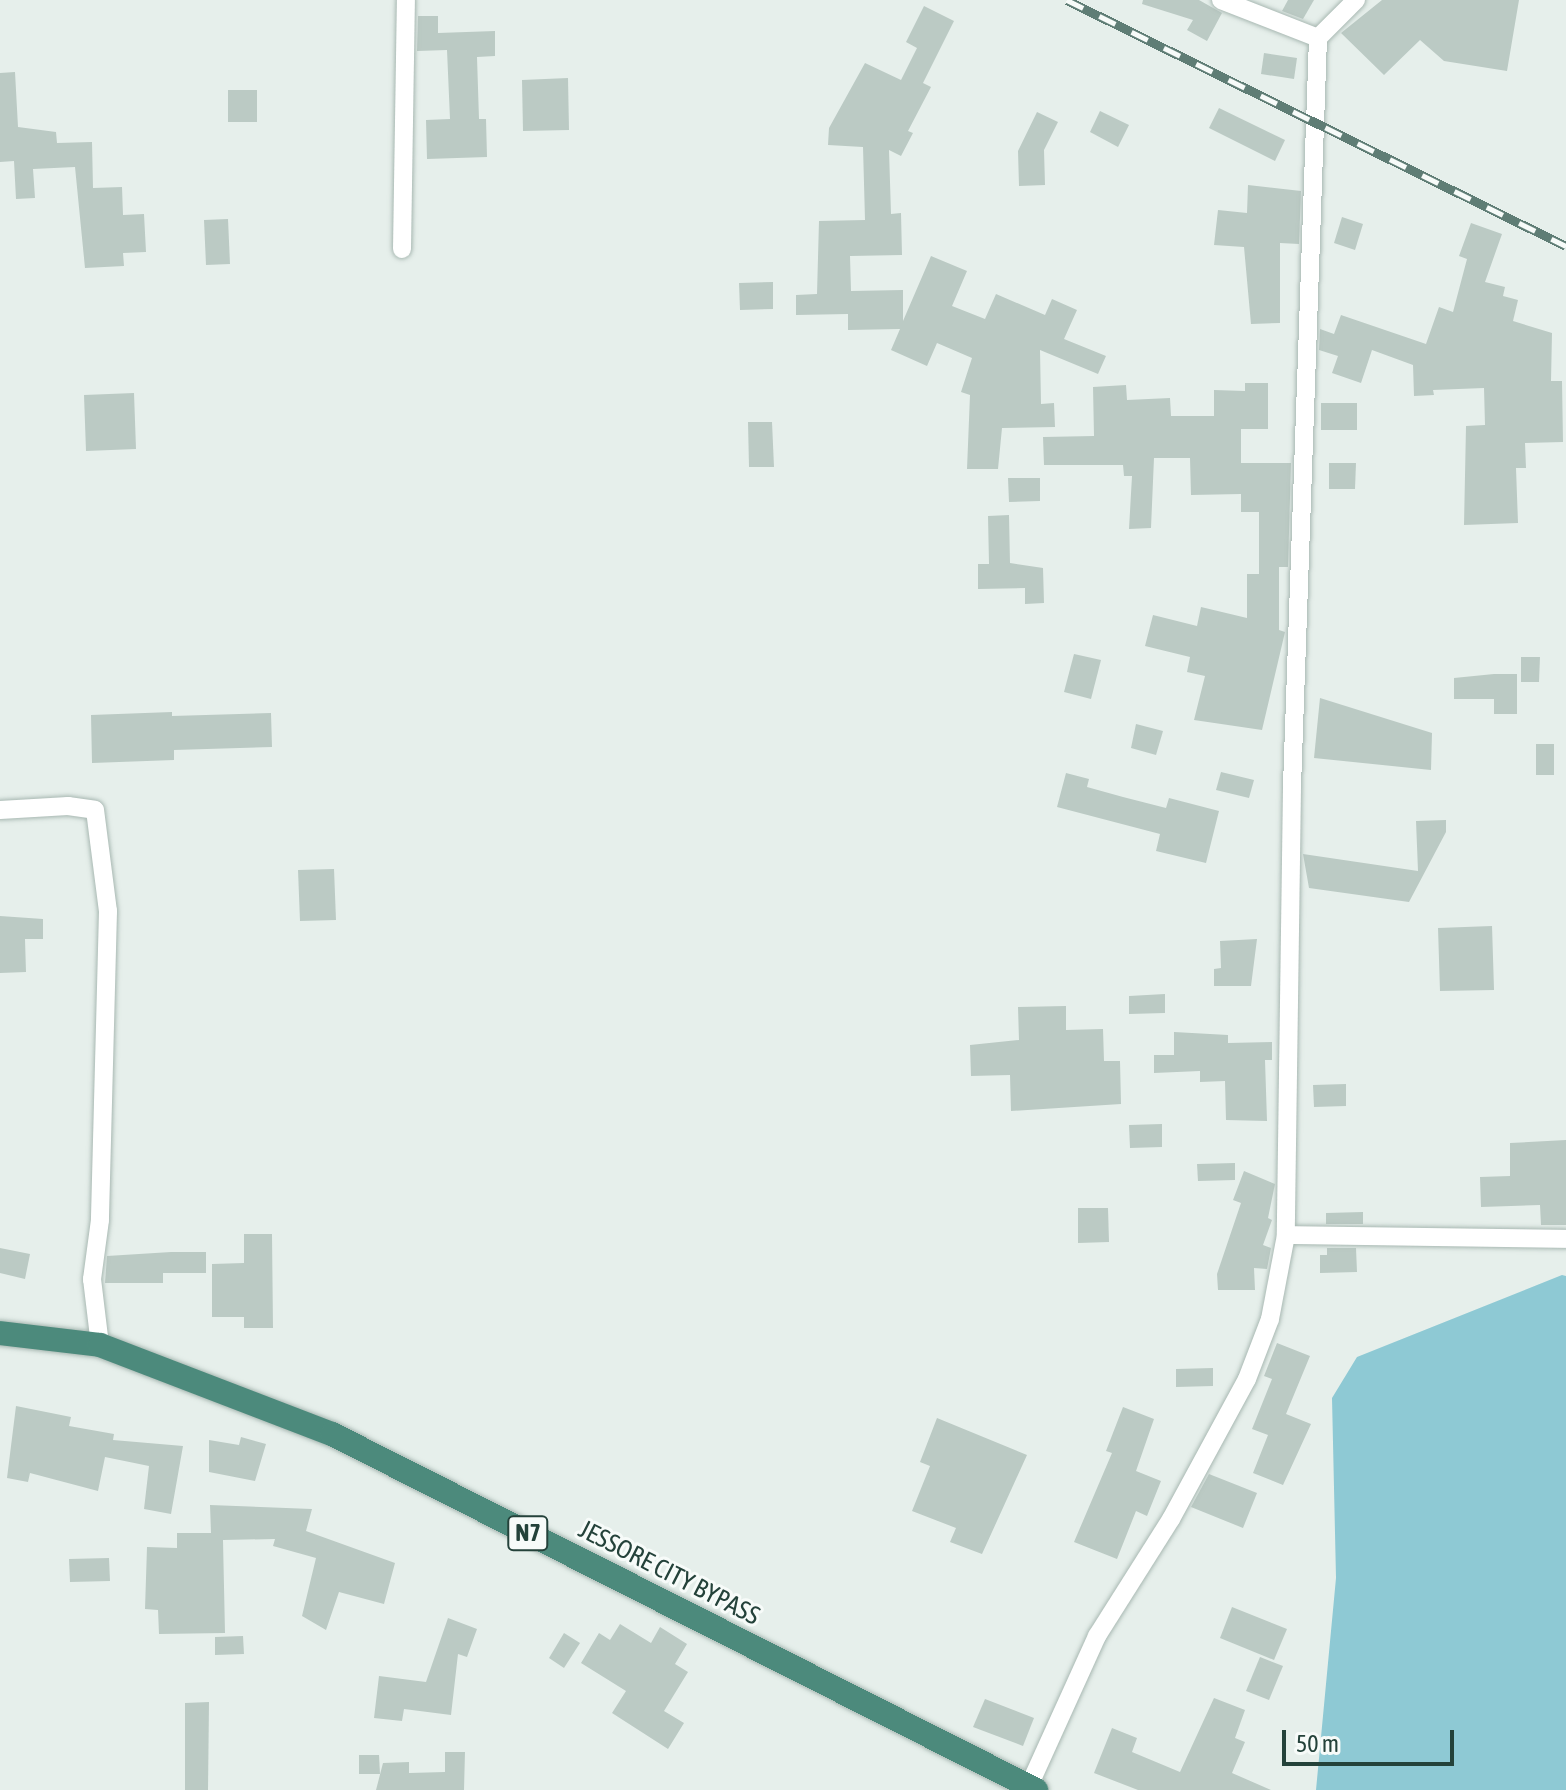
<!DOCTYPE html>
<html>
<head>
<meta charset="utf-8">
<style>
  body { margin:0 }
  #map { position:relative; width:1566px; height:1790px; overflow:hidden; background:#e6efeb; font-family:"Asap Condensed",sans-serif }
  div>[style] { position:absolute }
  .water>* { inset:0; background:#8ec9d4 }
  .building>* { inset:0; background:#bbcac4 }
  .roads { filter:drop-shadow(0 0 2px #a8b8b2) drop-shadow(0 0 2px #a8b8b2) }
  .minor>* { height:18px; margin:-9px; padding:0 9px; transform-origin:9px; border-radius:9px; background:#fff }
  .trunk>* { height:24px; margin:-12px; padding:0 12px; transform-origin:12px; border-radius:12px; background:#4c8a7c }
  .rail>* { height:9px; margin-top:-4.5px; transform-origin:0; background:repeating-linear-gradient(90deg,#f7fbf9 0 18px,#5f7d75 0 36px); box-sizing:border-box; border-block:2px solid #5f7d75 }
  span { translate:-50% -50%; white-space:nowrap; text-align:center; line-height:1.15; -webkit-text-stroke:6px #f7fbf9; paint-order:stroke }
  .shield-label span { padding:2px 6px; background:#f7fbf9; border:2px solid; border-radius:6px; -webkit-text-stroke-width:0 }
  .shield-label { font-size:24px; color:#24423a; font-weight:700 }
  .street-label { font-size:26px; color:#24423a }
  .scale { position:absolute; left:1282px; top:1730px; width:172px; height:36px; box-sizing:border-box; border:4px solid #24423a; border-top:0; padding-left:10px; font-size:24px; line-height:28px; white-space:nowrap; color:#24423a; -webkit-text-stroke:6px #f7fbf9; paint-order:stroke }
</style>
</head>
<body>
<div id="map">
  <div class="water">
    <div style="clip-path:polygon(1562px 1275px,1566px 1276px,1566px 1790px,1316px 1790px,1336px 1578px,1332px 1398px,1357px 1357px)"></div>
  </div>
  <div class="building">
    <div style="clip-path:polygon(1143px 0,1199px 0,1222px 13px,1207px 41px,1187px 30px,1193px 20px,1142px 4px)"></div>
    <div style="clip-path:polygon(1288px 0,1314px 0,1303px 19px,1282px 11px)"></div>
    <div style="clip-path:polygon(1382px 0,1519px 0,1507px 71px,1444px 61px,1420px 40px,1384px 75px,1341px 33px)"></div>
    <div style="clip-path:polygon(924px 6px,954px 21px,923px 83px,931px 87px,908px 131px,913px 133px,901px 156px,889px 150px,891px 214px,901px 213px,902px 255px,850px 256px,851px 291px,903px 290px,903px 321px,931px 256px,967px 271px,952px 306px,985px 319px,996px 294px,1045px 315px,1052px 299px,1077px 310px,1064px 339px,1106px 356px,1098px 374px,1040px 350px,1041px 404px,1054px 403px,1055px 427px,1002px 428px,998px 469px,967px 469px,970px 395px,961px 392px,972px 358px,937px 343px,927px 366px,891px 350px,900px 329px,848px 330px,848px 314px,796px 315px,796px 295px,817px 294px,819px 221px,865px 220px,863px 147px,828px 145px,829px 128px,865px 63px,901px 80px,917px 48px,906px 42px)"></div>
    <div style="clip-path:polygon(418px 16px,438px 16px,438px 33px,495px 31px,495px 56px,477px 57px,479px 119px,486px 119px,487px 157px,427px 159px,426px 120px,450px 119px,447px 50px,417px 51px)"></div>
    <div style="clip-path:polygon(1264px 53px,1297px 58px,1294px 79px,1261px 74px)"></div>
    <div style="clip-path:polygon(15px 72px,18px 127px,56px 132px,57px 143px,92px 142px,93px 188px,122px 187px,123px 215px,144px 214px,146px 252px,123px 253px,124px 266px,85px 268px,75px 167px,33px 169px,35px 198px,16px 199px,14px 161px,0 162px,0 73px)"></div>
    <div style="clip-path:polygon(568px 78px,569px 130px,523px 131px,522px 80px)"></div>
    <div style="clip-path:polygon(228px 90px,257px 90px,257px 122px,228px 122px)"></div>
    <div style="clip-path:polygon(1219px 108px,1285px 140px,1275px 161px,1209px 128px)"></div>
    <div style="clip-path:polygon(1100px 111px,1129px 125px,1118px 147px,1090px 132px)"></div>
    <div style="clip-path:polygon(1037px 112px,1058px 122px,1044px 150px,1045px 185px,1019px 186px,1018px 151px)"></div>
    <div style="clip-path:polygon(1248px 185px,1301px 191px,1299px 244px,1280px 243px,1280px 323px,1251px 324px,1244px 247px,1214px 245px,1218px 210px,1247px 213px)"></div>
    <div style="clip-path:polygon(1342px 217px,1363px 224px,1355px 250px,1334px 243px)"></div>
    <div style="clip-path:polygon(228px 219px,230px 264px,206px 265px,204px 220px)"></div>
    <div style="clip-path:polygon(1471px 223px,1502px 234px,1485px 282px,1505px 287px,1503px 296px,1518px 300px,1513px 321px,1552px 333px,1551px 381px,1562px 381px,1563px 442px,1525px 443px,1526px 468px,1516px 468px,1518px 523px,1464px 525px,1466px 426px,1485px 425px,1484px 388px,1433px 390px,1434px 395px,1414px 396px,1413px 365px,1372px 350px,1361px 383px,1332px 373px,1338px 356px,1319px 350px,1320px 329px,1334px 334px,1341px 315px,1426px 344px,1439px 307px,1453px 312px,1467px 259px,1459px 256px)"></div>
    <div style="clip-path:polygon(773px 282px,773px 309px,740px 310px,739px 283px)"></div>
    <div style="clip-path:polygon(1245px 383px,1268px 383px,1268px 429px,1241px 429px,1241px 463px,1291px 463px,1288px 567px,1279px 567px,1279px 630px,1285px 632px,1262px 730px,1194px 720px,1205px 676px,1187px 672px,1190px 657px,1145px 646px,1153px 615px,1197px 626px,1201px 607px,1247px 618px,1247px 574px,1259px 574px,1259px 512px,1241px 512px,1241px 494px,1191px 495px,1190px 458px,1154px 458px,1151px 528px,1129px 529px,1132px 476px,1124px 476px,1123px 465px,1044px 465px,1043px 437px,1094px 436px,1093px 387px,1126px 385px,1127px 400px,1170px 398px,1171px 416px,1214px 416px,1214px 390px,1245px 391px)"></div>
    <div style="clip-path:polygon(134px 393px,136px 449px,86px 451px,84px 395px)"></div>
    <div style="clip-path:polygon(1321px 403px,1357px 403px,1357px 430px,1321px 430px)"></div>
    <div style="clip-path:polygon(748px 422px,772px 422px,774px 467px,749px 467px)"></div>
    <div style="clip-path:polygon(1329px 463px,1356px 463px,1355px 489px,1329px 489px)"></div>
    <div style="clip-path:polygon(1008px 478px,1040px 478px,1040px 501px,1009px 502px)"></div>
    <div style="clip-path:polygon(1009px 515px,1010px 563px,1043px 568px,1044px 603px,1025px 604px,1025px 588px,978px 589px,978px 564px,989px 564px,988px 516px)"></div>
    <div style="clip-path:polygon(1074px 654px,1101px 660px,1091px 699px,1064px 692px)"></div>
    <div style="clip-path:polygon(1521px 657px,1540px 657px,1539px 682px,1521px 682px)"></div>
    <div style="clip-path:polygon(1494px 674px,1517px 674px,1517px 714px,1494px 714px,1494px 699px,1454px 699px,1454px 678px)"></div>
    <div style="clip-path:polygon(1320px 698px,1432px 733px,1431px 770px,1314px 758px)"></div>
    <div style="clip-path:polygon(172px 712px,172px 716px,271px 713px,272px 747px,174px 750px,174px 760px,92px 763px,91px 715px)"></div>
    <div style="clip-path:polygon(1136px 724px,1163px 731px,1156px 755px,1131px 748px)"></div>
    <div style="clip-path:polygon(1536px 744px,1554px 744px,1554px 775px,1536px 775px)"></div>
    <div style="clip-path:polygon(1221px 772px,1254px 780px,1249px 798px,1216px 790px)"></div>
    <div style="clip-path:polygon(1066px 773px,1089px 779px,1087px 787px,1123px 797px,1166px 808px,1169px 798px,1219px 811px,1206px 863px,1156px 851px,1160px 834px,1057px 807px)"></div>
    <div style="clip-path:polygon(1446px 820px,1446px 832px,1409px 902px,1309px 888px,1303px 854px,1418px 871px,1416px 821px)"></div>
    <div style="clip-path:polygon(334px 869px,336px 920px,300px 921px,298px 870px)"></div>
    <div style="clip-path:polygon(0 916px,43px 919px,43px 939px,25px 939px,26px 972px,0 973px)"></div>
    <div style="clip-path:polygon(1492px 926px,1494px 990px,1440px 991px,1438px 928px)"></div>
    <div style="clip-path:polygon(1257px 939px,1251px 986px,1214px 986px,1214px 969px,1221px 968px,1220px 941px)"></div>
    <div style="clip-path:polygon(1165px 994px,1165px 1013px,1129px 1014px,1129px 996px)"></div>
    <div style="clip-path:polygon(1066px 1006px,1066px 1030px,1103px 1029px,1104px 1061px,1120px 1061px,1121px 1104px,1011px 1111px,1010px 1075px,971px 1076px,970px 1045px,1019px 1040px,1018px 1007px)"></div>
    <div style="clip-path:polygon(1174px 1032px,1228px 1035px,1228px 1043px,1272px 1042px,1272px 1060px,1265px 1060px,1267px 1121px,1226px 1120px,1225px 1081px,1200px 1082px,1200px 1071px,1154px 1073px,1154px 1055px,1174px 1055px)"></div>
    <div style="clip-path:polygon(1346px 1084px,1346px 1106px,1314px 1107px,1313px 1085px)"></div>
    <div style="clip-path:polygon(1162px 1124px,1162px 1147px,1130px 1148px,1129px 1125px)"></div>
    <div style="clip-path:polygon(1566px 1140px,1566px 1225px,1541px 1225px,1540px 1205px,1481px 1207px,1480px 1177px,1510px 1176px,1510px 1143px)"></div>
    <div style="clip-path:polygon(1235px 1163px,1235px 1180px,1198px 1181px,1197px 1164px)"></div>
    <div style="clip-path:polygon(1244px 1171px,1275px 1184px,1268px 1218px,1272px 1220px,1263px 1245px,1271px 1248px,1267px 1269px,1254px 1268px,1255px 1290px,1218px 1290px,1217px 1274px,1241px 1203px,1233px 1200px)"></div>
    <div style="clip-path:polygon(1078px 1208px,1108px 1208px,1109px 1242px,1078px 1243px)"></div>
    <div style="clip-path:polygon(1363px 1212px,1363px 1224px,1326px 1224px,1326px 1213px)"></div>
    <div style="clip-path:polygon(244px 1234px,272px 1234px,273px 1328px,244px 1328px,244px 1317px,212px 1317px,212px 1264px,244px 1263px)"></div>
    <div style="clip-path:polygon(0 1248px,30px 1254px,25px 1279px,0 1273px)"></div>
    <div style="clip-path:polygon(1327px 1248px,1356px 1248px,1357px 1272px,1320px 1273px,1320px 1255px,1327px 1255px)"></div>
    <div style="clip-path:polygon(171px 1252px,206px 1252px,206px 1273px,163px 1273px,163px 1283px,105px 1283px,107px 1256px)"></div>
    <div style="clip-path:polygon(1277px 1343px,1310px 1356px,1286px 1414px,1311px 1424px,1283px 1485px,1253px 1473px,1268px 1435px,1252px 1429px,1272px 1379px,1264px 1376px)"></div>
    <div style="clip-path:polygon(1213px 1368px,1213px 1386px,1176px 1387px,1176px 1369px)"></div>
    <div style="clip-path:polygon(16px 1406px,71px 1417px,69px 1426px,114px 1434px,113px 1440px,183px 1446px,171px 1514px,144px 1509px,149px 1466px,105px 1457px,98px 1491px,30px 1473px,28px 1482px,7px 1478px)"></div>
    <div style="clip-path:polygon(1123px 1407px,1154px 1419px,1136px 1471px,1161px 1481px,1147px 1516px,1136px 1511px,1117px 1559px,1074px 1542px,1112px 1453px,1106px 1451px)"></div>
    <div style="clip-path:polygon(937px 1418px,1027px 1455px,982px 1554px,950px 1542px,956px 1528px,912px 1511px,930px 1466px,920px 1462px)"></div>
    <div style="clip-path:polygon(241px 1437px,266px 1444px,255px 1481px,209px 1472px,209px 1440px,239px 1445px)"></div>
    <div style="clip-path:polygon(1209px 1474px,1257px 1493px,1243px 1528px,1191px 1507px)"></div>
    <div style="clip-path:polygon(210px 1505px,312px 1509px,306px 1531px,395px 1563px,384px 1604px,339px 1592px,326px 1630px,302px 1616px,316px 1558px,273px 1546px,275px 1539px,223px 1540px,225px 1633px,159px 1634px,158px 1610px,145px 1609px,147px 1547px,177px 1548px,177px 1533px,211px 1533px)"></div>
    <div style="clip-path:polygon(109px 1558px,110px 1581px,70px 1582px,69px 1559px)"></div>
    <div style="clip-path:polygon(1232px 1607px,1287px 1629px,1274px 1660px,1220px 1638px)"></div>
    <div style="clip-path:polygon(448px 1618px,477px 1629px,467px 1657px,458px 1654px,451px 1715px,404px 1709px,402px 1721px,374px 1718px,379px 1676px,426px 1682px)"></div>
    <div style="clip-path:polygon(620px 1624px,651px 1643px,660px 1627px,687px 1644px,675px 1664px,688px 1672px,664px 1711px,684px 1723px,668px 1749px,612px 1713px,626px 1691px,581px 1663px,599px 1633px,610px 1640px)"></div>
    <div style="clip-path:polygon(564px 1633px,580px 1643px,564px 1668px,549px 1658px)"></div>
    <div style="clip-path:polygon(243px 1636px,244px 1654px,215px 1655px,215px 1637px)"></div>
    <div style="clip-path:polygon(1260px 1657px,1283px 1666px,1269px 1700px,1246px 1691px)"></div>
    <div style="clip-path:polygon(1214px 1698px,1245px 1710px,1235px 1738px,1245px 1742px,1232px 1773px,1271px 1790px,1138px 1790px,1094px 1773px,1112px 1728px,1137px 1738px,1132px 1752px,1180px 1772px)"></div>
    <div style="clip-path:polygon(985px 1699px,1034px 1718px,1023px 1746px,973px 1727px)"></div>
    <div style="clip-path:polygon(209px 1702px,208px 1790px,185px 1790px,185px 1703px)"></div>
    <div style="clip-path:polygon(445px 1752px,465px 1752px,464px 1790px,376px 1790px,383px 1763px,409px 1762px,409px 1773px,445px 1772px)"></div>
    <div style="clip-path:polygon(359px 1755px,379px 1755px,380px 1774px,359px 1774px)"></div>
  </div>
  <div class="roads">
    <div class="minor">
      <div style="left:1221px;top:0;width:104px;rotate:21.4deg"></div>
      <div style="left:1356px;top:0;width:54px;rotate:135deg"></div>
      <div style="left:1318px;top:38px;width:749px;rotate:91.99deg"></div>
      <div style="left:1292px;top:787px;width:448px;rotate:90.8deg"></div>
      <div style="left:1286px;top:1235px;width:280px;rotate:0.8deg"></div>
      <div style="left:402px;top:249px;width:249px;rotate:-89.1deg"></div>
      <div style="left:0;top:810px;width:68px;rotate:-3.4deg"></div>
      <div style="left:68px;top:806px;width:27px;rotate:8deg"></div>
      <div style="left:95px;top:810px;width:102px;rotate:82.7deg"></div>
      <div style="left:108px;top:911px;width:309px;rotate:91.5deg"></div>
      <div style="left:100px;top:1220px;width:60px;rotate:97.7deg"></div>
      <div style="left:92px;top:1279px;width:66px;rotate:83.1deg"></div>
      <div style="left:1029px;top:1786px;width:165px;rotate:-65.6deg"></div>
      <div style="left:1097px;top:1636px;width:138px;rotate:-57.7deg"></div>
      <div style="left:1171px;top:1519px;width:159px;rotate:-61.5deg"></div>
      <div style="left:1247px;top:1379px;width:64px;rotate:-69deg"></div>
      <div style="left:1270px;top:1319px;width:86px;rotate:-79.2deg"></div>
    </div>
    <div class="trunk">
      <div style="left:0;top:1333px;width:101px;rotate:6.8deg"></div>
      <div style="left:100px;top:1345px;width:248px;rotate:21deg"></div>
      <div style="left:332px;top:1434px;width:789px;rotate:26.82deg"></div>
    </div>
  </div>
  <div class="rail">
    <div style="left:1067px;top:0;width:556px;rotate:26.24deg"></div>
  </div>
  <div class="shield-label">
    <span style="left:528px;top:1533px">N7</span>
  </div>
  <div class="street-label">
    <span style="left:669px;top:1573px;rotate:27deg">JESSORE CITY BYPASS</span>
  </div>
  <div class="scale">50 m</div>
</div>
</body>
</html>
